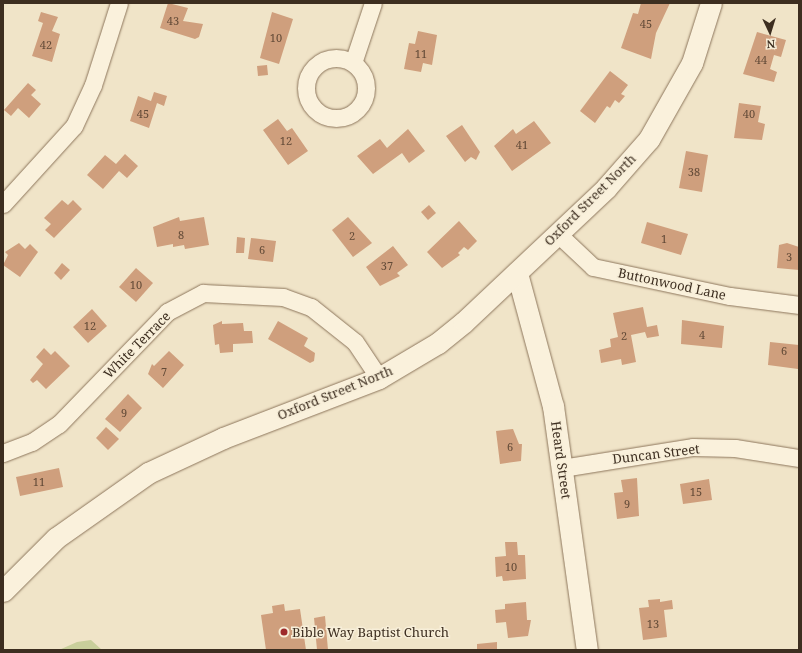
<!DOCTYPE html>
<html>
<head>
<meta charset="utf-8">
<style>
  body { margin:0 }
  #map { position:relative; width:802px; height:653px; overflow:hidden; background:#f0e4c8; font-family:"Noto Serif",serif }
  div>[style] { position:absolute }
  .green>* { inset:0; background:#c9cf9b }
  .building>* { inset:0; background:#cf9f7d }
  .roads { filter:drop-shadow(0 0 1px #8d765c) drop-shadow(0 0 1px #8d765c) }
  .minor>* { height:17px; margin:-8.5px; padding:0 8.5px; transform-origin:8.5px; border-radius:8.5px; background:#faf1dc }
  .minor>.ring { margin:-8.5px; padding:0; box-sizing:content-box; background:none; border:17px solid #faf1dc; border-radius:50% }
  .tertiary>* { height:21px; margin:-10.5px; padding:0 10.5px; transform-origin:10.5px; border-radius:10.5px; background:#faf1dc }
  .dots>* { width:11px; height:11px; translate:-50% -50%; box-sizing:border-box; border:2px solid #f7eed8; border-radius:50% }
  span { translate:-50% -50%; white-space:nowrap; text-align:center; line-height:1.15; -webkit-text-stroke:3px #f7eed8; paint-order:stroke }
  .number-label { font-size:11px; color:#624a37 }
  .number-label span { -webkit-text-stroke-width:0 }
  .street-label { font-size:13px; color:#3d2e20 }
  .poi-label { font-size:13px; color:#3d2e20 }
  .left { translate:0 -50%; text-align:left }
  .frame { position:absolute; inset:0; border:4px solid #3d2e20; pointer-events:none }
  .north { position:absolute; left:750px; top:12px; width:40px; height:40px; -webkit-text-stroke:3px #f7eed8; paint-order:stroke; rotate:176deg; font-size:11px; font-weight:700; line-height:16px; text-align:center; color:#3d2e20 }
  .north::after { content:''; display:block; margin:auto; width:14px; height:18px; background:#3d2e20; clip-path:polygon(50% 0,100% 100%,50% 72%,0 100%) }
</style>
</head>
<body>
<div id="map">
  <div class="green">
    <div style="clip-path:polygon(91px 640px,102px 650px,59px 650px,77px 642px)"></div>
  </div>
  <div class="building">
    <div style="clip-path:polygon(168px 3px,188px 8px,183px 21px,203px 24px,199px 37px,195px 39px,160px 28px)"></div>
    <div style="clip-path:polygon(641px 3px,670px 3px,656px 33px,651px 59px,621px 48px,633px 13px,638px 14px)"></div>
    <div style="clip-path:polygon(41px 12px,58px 17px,52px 31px,60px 34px,52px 62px,32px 56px,43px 23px,38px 21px)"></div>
    <div style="clip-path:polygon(272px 12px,293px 19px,279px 64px,260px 58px)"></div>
    <div style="clip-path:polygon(418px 31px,437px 35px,432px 65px,423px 63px,421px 72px,404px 69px,409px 43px,415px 44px)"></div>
    <div style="clip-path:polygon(757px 32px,786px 40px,781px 57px,774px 55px,770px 69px,777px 72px,774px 82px,743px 74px)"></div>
    <div style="clip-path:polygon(267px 65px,268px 75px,258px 76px,257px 66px)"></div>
    <div style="clip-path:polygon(610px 71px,628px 85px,621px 94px,625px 96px,619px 103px,615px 100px,610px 108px,607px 106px,595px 123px,580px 111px)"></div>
    <div style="clip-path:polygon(28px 83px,36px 90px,31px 95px,41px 104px,29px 118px,18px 108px,11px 116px,4px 110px)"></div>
    <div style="clip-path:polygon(154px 92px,167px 96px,164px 106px,157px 103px,149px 128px,130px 121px,138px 96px,151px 101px)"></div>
    <div style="clip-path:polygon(739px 103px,761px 106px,758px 122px,765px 124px,762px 140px,734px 138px)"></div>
    <div style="clip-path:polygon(278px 119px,287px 131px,292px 128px,308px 151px,288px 165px,263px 130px)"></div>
    <div style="clip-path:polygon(534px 121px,551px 143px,512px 171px,494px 146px,513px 129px,516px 134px)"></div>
    <div style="clip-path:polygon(462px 125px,480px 152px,476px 160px,471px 157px,465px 162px,446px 136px)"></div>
    <div style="clip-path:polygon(408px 129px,425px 151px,409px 163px,402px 153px,373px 174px,357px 156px,380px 139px,387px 148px)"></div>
    <div style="clip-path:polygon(686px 151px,708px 155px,702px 192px,679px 188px)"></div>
    <div style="clip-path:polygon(125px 154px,138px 166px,127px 178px,119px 171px,103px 189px,87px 175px,105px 155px,116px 164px)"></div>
    <div style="clip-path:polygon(62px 200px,68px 205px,73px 200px,82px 209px,54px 238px,45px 230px,51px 224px,44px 218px)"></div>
    <div style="clip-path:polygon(429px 205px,436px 213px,428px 220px,421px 212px)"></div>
    <div style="clip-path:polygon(179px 217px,180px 221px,204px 217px,209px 245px,185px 249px,184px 245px,173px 247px,173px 244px,157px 247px,153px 227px)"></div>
    <div style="clip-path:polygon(348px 217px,372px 243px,353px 257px,332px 230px)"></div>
    <div style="clip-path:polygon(459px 221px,477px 241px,468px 250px,464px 247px,458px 253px,460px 255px,442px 268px,427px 252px)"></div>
    <div style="clip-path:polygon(647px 222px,688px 234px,681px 255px,641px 243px)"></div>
    <div style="clip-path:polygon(237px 237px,245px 238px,244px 253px,236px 253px)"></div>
    <div style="clip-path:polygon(251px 238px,276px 241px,273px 262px,248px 259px)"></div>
    <div style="clip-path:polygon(19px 243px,25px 249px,30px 244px,38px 252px,20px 277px,3px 265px,8px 255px,5px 252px)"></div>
    <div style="clip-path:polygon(787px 243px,799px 247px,799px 270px,777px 268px,779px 245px)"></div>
    <div style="clip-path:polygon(393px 246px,408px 265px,397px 273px,400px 276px,380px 286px,366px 267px)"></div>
    <div style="clip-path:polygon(62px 263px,70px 270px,61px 280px,54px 273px)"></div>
    <div style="clip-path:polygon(136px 268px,153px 283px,136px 302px,119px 287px)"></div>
    <div style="clip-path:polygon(643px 307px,647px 327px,657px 325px,659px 336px,647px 338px,645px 332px,631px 335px,636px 362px,622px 365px,621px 359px,601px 363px,599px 350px,611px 347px,610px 339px,618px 337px,613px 313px)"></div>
    <div style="clip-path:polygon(92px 309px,107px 326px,88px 343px,73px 327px)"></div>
    <div style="clip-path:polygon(682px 320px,724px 326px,722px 348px,681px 344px)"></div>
    <div style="clip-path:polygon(222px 321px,222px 324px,243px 323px,244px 331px,252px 331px,253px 343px,233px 344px,233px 352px,220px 353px,219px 344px,215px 345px,213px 325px)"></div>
    <div style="clip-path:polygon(278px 321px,308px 338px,304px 346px,315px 353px,314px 361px,310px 363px,268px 339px)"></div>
    <div style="clip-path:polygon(770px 342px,799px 345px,798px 369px,768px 365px)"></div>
    <div style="clip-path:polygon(44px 348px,51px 355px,55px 351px,70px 366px,46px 389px,37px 380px,33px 383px,30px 380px,43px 364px,36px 357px)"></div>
    <div style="clip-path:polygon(169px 351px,184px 365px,163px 388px,148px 374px,152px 364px,154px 366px)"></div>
    <div style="clip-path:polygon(128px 394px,142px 408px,120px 432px,105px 419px)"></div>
    <div style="clip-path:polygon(106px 427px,119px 439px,108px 450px,96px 438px)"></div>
    <div style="clip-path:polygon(513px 429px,519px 444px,522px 444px,521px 461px,500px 464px,496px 431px)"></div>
    <div style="clip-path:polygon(59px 468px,63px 487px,20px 496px,16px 477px)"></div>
    <div style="clip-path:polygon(637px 478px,639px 516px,617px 519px,614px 493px,623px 492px,621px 480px)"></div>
    <div style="clip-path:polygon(709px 479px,712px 500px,683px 504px,680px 484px)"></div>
    <div style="clip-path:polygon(505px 542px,517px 542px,518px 555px,525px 555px,526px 579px,503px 581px,502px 576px,496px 577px,495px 557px,506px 556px)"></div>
    <div style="clip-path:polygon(660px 599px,660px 602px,672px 600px,673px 609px,664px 610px,667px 637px,643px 640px,639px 608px,649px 607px,648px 600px)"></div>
    <div style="clip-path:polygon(526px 602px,527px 620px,531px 620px,528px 636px,508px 638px,506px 622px,496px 623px,495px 610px,505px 609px,505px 604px)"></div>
    <div style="clip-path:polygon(284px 604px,285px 611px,300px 609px,306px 650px,266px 650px,261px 615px,273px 613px,272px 606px)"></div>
    <div style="clip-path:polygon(325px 616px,328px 650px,317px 650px,314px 618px)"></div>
    <div style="clip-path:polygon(497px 642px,497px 650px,477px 650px,477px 644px)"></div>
  </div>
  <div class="roads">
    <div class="minor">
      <div class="ring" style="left:306px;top:58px;width:43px;height:43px"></div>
      <div style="left:353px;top:63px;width:63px;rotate:-71.6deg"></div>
      <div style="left:3px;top:204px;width:105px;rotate:-47.7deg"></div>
      <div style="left:74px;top:126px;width:45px;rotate:-65.1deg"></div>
      <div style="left:93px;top:85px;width:86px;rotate:-72.4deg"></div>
      <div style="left:558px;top:234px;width:48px;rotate:43.3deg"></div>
      <div style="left:593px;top:267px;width:140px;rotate:12deg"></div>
      <div style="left:730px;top:296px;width:70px;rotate:7.4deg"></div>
      <div style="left:3px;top:453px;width:31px;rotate:-21deg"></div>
      <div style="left:32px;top:442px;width:32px;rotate:-34deg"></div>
      <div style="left:59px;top:424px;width:156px;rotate:-46deg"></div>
      <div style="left:167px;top:312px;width:41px;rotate:-27.8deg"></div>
      <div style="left:203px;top:293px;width:80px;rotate:2.9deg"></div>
      <div style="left:283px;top:297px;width:30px;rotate:20deg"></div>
      <div style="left:311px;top:307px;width:56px;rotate:38.5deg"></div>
      <div style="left:355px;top:342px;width:43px;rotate:56.3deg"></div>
      <div style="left:562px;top:468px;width:133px;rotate:-9.1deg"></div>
      <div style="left:693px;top:447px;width:42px;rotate:1.4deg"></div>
      <div style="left:735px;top:448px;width:65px;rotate:8.9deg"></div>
    </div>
    <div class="tertiary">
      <div style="left:517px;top:273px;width:138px;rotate:74.9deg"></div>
      <div style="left:553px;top:406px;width:246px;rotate:82.1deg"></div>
      <div style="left:3px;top:591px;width:75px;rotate:-45deg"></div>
      <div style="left:56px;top:538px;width:113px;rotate:-35.2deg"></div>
      <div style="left:148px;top:473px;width:83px;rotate:-25deg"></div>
      <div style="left:223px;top:438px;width:167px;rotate:-21deg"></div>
      <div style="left:379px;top:378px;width:69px;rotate:-30.7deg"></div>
      <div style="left:438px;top:343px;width:33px;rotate:-39deg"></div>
      <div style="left:464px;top:322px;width:195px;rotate:-43.3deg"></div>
      <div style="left:606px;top:188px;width:65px;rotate:-48.7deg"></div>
      <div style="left:649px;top:139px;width:87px;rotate:-60.5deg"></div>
      <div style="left:692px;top:63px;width:63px;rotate:-72.4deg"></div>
    </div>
  </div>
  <div class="dots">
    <div style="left:284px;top:632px;background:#9e2a2b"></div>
  </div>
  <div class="number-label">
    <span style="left:173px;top:21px">43</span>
    <span style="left:646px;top:24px">45</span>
    <span style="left:276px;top:38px">10</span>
    <span style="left:46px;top:45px">42</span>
    <span style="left:421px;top:54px">11</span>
    <span style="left:761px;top:60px">44</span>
    <span style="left:143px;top:114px">45</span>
    <span style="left:749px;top:114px">40</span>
    <span style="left:286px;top:141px">12</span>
    <span style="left:522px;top:145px">41</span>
    <span style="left:694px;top:172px">38</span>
    <span style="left:181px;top:235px">8</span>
    <span style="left:352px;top:236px">2</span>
    <span style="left:664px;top:239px">1</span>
    <span style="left:262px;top:250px">6</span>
    <span style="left:789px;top:257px">3</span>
    <span style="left:387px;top:266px">37</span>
    <span style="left:136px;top:285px">10</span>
    <span style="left:90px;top:326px">12</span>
    <span style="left:702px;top:335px">4</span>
    <span style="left:624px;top:336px">2</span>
    <span style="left:784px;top:351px">6</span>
    <span style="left:164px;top:372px">7</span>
    <span style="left:124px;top:413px">9</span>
    <span style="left:510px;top:447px">6</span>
    <span style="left:39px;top:482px">11</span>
    <span style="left:696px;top:492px">15</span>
    <span style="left:627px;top:504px">9</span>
    <span style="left:511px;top:567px">10</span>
    <span style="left:653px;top:624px">13</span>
  </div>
  <div class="street-label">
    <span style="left:590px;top:200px;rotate:-45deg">Oxford Street North</span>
    <span style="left:672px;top:284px;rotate:12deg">Buttonwood Lane</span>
    <span style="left:137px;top:345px;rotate:-45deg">White Terrace</span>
    <span style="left:335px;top:393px;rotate:-22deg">Oxford Street North</span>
    <span style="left:656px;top:454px;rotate:-7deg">Duncan Street</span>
    <span style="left:561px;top:460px;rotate:82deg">Heard Street</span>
  </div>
  <div class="poi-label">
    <span class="left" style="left:292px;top:632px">Bible Way Baptist Church</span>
  </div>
  <div class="frame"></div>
  <div class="north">N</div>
</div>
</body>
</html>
